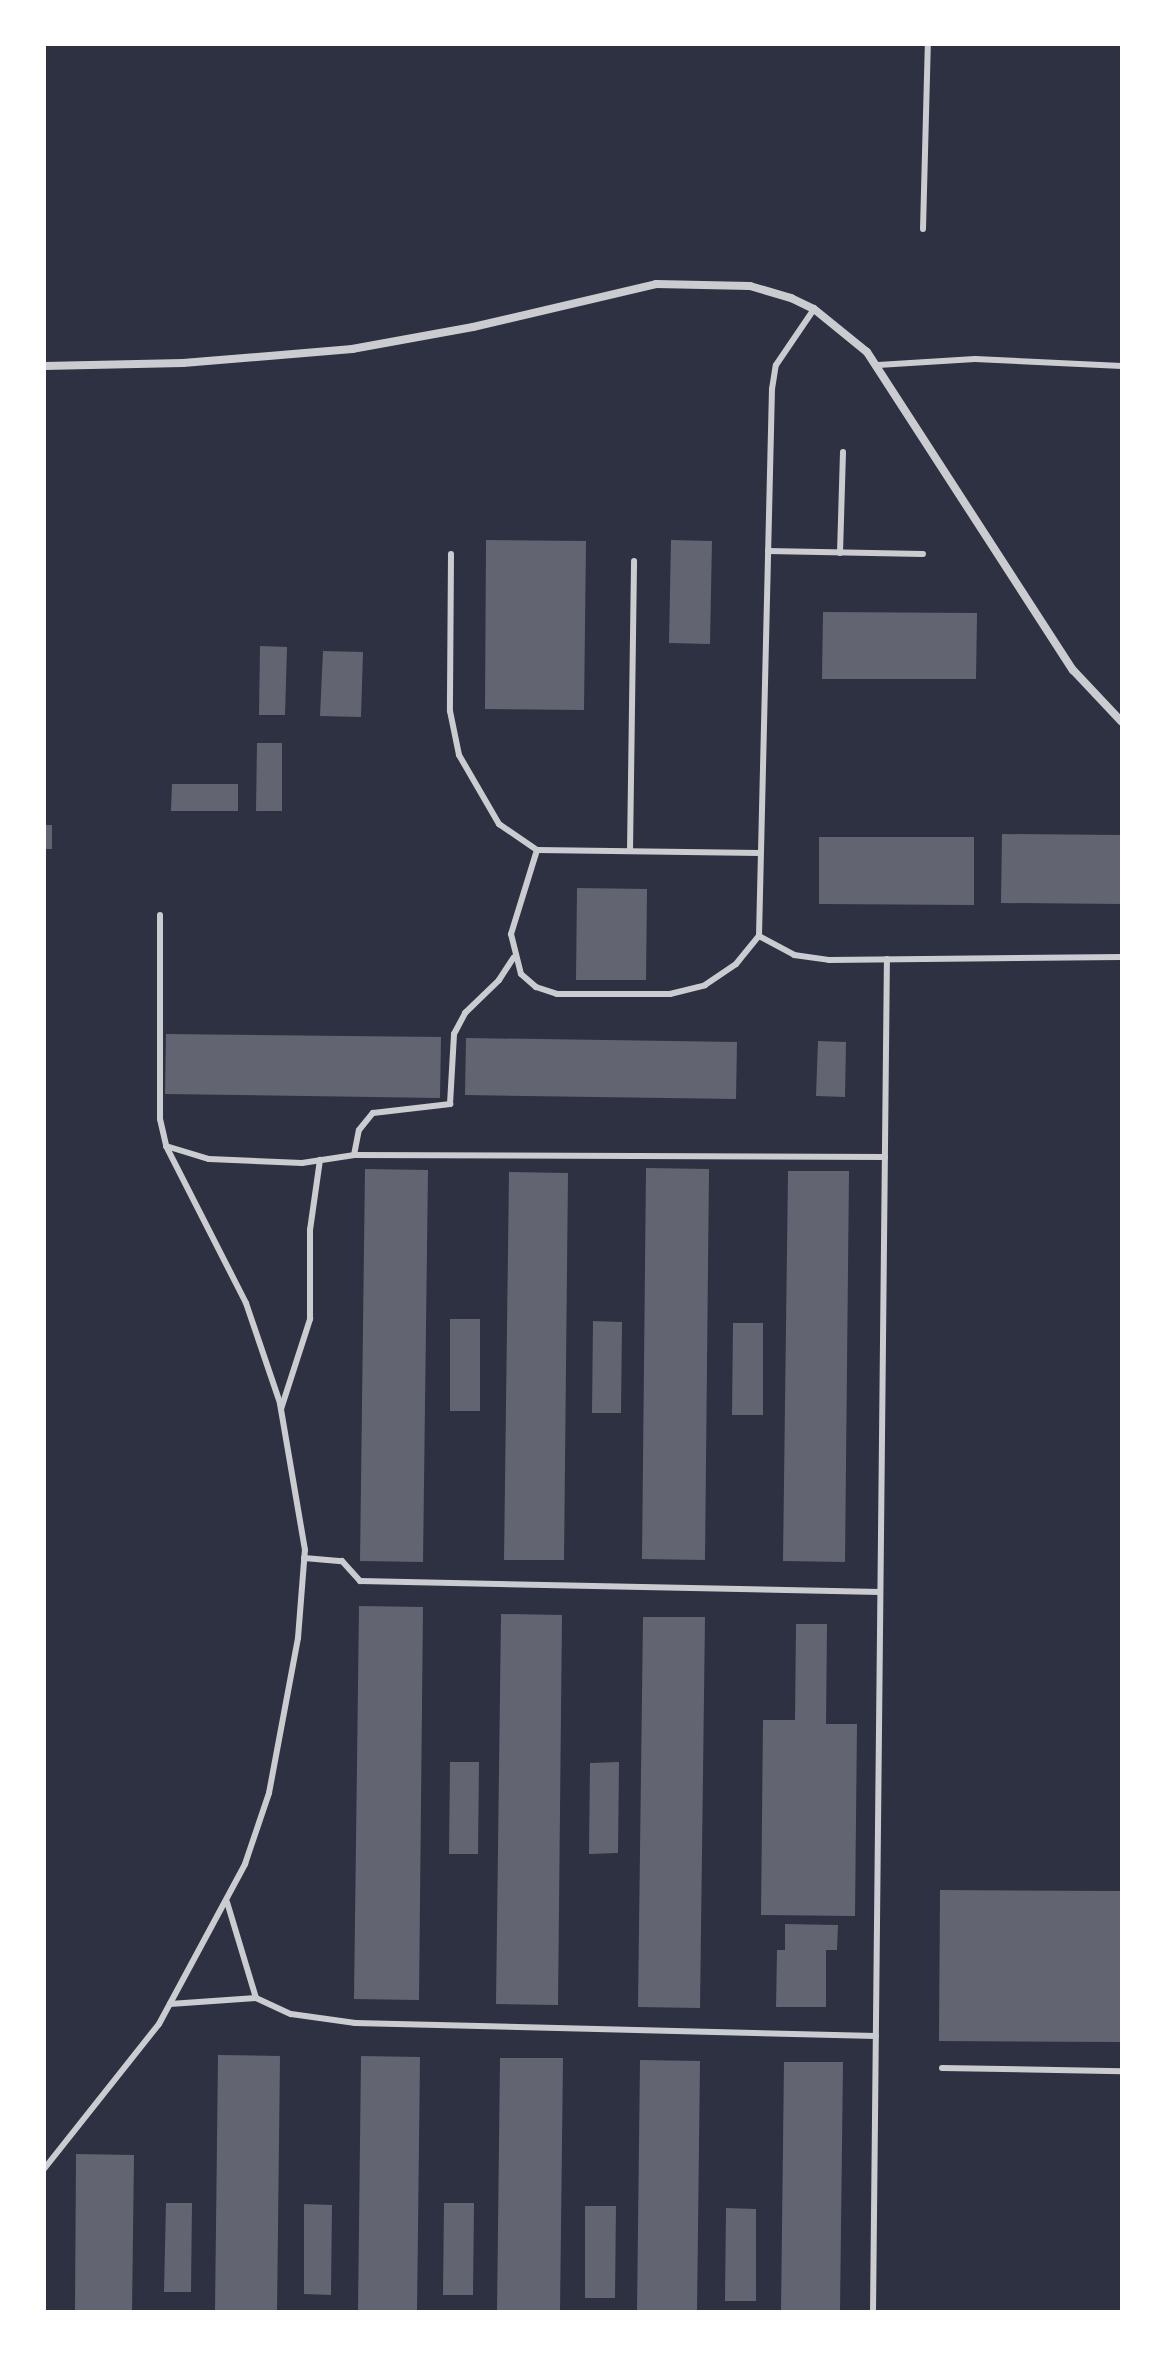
<!DOCTYPE html>
<html>
<head>
<meta charset="utf-8">
<style>
  body { margin:0 }
  #map { position:relative; width:1166px; height:2356px; overflow:hidden; background:#2d3142; font-family:Barlow,sans-serif }
  div>[style] { position:absolute }
  .building>* { inset:0; background:#626471 }
  .service>* { height:6px; margin:-3px; padding:0 3px; transform-origin:3px; border-radius:3px; background:#caccd0 }
  .minor>* { height:8px; margin:-4px; padding:0 4px; transform-origin:4px; border-radius:4px; background:#caccd0 }
  span { translate:-50% -50%; white-space:nowrap; text-align:center; line-height:1.15; -webkit-text-stroke:6px #fff; paint-order:stroke }
  .frame { position:absolute; inset:0; border:46px solid #fff; pointer-events:none }
</style>
</head>
<body>
<div id="map">
  <div class="building">
    <div style="clip-path:polygon(486px 540px,586px 541px,584px 710px,485px 709px)"></div>
    <div style="clip-path:polygon(671px 540px,712px 541px,710px 644px,669px 643px)"></div>
    <div style="clip-path:polygon(823px 612px,977px 613px,976px 679px,822px 679px)"></div>
    <div style="clip-path:polygon(260px 646px,287px 647px,285px 715px,259px 715px)"></div>
    <div style="clip-path:polygon(323px 651px,363px 652px,361px 717px,320px 716px)"></div>
    <div style="clip-path:polygon(257px 743px,282px 743px,282px 811px,256px 811px)"></div>
    <div style="clip-path:polygon(172px 784px,238px 784px,238px 811px,171px 811px)"></div>
    <div style="clip-path:polygon(44px 825px,52px 825px,52px 849px,44px 849px)"></div>
    <div style="clip-path:polygon(1002px 834px,1122px 835px,1122px 904px,1001px 903px)"></div>
    <div style="clip-path:polygon(819px 837px,974px 837px,974px 905px,819px 904px)"></div>
    <div style="clip-path:polygon(577px 888px,647px 889px,646px 980px,576px 980px)"></div>
    <div style="clip-path:polygon(166px 1034px,441px 1037px,440px 1098px,165px 1094px)"></div>
    <div style="clip-path:polygon(466px 1038px,737px 1042px,736px 1099px,465px 1095px)"></div>
    <div style="clip-path:polygon(818px 1041px,846px 1042px,845px 1097px,816px 1096px)"></div>
    <div style="clip-path:polygon(646px 1168px,709px 1169px,705px 1560px,642px 1559px)"></div>
    <div style="clip-path:polygon(365px 1169px,428px 1170px,423px 1562px,360px 1561px)"></div>
    <div style="clip-path:polygon(788px 1171px,849px 1171px,845px 1562px,783px 1561px)"></div>
    <div style="clip-path:polygon(509px 1172px,568px 1173px,564px 1560px,504px 1560px)"></div>
    <div style="clip-path:polygon(450px 1319px,480px 1319px,480px 1411px,450px 1411px)"></div>
    <div style="clip-path:polygon(593px 1321px,622px 1322px,621px 1413px,592px 1413px)"></div>
    <div style="clip-path:polygon(733px 1323px,763px 1323px,763px 1415px,732px 1415px)"></div>
    <div style="clip-path:polygon(359px 1606px,423px 1607px,419px 2000px,354px 1999px)"></div>
    <div style="clip-path:polygon(501px 1614px,562px 1615px,558px 2005px,496px 2004px)"></div>
    <div style="clip-path:polygon(643px 1617px,705px 1617px,700px 2008px,638px 2007px)"></div>
    <div style="clip-path:polygon(796px 1624px,827px 1624px,826px 1724px,857px 1724px,855px 1916px,761px 1915px,763px 1720px,795px 1720px)"></div>
    <div style="clip-path:polygon(450px 1762px,479px 1762px,478px 1854px,449px 1854px)"></div>
    <div style="clip-path:polygon(619px 1762px,618px 1853px,589px 1854px,590px 1763px)"></div>
    <div style="clip-path:polygon(940px 1890px,1122px 1891px,1122px 2042px,939px 2041px)"></div>
    <div style="clip-path:polygon(785px 1924px,838px 1925px,837px 1950px,826px 1950px,826px 2007px,776px 2007px,777px 1950px,785px 1950px)"></div>
    <div style="clip-path:polygon(218px 2055px,280px 2056px,277px 2312px,215px 2312px)"></div>
    <div style="clip-path:polygon(361px 2056px,420px 2057px,417px 2312px,358px 2312px)"></div>
    <div style="clip-path:polygon(500px 2058px,563px 2058px,560px 2312px,497px 2312px)"></div>
    <div style="clip-path:polygon(640px 2060px,700px 2061px,697px 2312px,637px 2312px)"></div>
    <div style="clip-path:polygon(784px 2062px,843px 2062px,840px 2312px,781px 2312px)"></div>
    <div style="clip-path:polygon(76px 2154px,134px 2155px,132px 2312px,75px 2312px)"></div>
    <div style="clip-path:polygon(166px 2203px,192px 2203px,191px 2292px,164px 2292px)"></div>
    <div style="clip-path:polygon(444px 2203px,474px 2203px,473px 2295px,443px 2295px)"></div>
    <div style="clip-path:polygon(304px 2204px,332px 2205px,331px 2295px,304px 2294px)"></div>
    <div style="clip-path:polygon(585px 2206px,616px 2206px,615px 2298px,585px 2298px)"></div>
    <div style="clip-path:polygon(726px 2208px,756px 2209px,756px 2301px,725px 2301px)"></div>
  </div>
  <div class="service">
    <div style="left:923px;top:229px;width:185px;rotate:-88.5deg"></div>
    <div style="left:878px;top:365px;width:97px;rotate:-3.5deg"></div>
    <div style="left:975px;top:359px;width:147px;rotate:2.7deg"></div>
    <div style="left:768px;top:551px;width:155px;rotate:1.1deg"></div>
    <div style="left:840px;top:553px;width:101px;rotate:-88.3deg"></div>
    <div style="left:451px;top:554px;width:157px;rotate:90.4deg"></div>
    <div style="left:450px;top:711px;width:45px;rotate:78.4deg"></div>
    <div style="left:459px;top:755px;width:80px;rotate:59.9deg"></div>
    <div style="left:499px;top:824px;width:46px;rotate:34.4deg"></div>
    <div style="left:537px;top:850px;width:223px;rotate:0.8deg"></div>
    <div style="left:537px;top:850px;width:88px;rotate:107.2deg"></div>
    <div style="left:511px;top:934px;width:41px;rotate:76deg"></div>
    <div style="left:521px;top:974px;width:20px;rotate:41deg"></div>
    <div style="left:536px;top:987px;width:22px;rotate:18deg"></div>
    <div style="left:557px;top:994px;width:113px"></div>
    <div style="left:670px;top:994px;width:36px;rotate:-14deg"></div>
    <div style="left:705px;top:985px;width:37px;rotate:-34deg"></div>
    <div style="left:736px;top:964px;width:36px;rotate:-51deg"></div>
    <div style="left:759px;top:936px;width:40px;rotate:28deg"></div>
    <div style="left:794px;top:955px;width:35px;rotate:8deg"></div>
    <div style="left:829px;top:960px;width:293px;rotate:-0.6deg"></div>
    <div style="left:630px;top:851px;width:290px;rotate:-89.2deg"></div>
    <div style="left:160px;top:915px;width:204px;rotate:90deg"></div>
    <div style="left:160px;top:1119px;width:28px;rotate:77deg"></div>
    <div style="left:166px;top:1146px;width:45px;rotate:16.8deg"></div>
    <div style="left:209px;top:1159px;width:93px;rotate:2.5deg"></div>
    <div style="left:302px;top:1163px;width:53px;rotate:-8.7deg"></div>
    <div style="left:354px;top:1155px;width:531px;rotate:0.22deg"></div>
    <div style="left:759px;top:936px;width:547px;rotate:-88.64deg"></div>
    <div style="left:772px;top:389px;width:24px;rotate:-81deg"></div>
    <div style="left:776px;top:365px;width:68px;rotate:-55.8deg"></div>
    <div style="left:354px;top:1155px;width:25px;rotate:-79deg"></div>
    <div style="left:359px;top:1130px;width:22px;rotate:-51deg"></div>
    <div style="left:373px;top:1113px;width:78px;rotate:-6.7deg"></div>
    <div style="left:450px;top:1104px;width:70px;rotate:-86.7deg"></div>
    <div style="left:454px;top:1034px;width:24px;rotate:-62deg"></div>
    <div style="left:465px;top:1013px;width:47px;rotate:-44.1deg"></div>
    <div style="left:499px;top:980px;width:27px;rotate:-57deg"></div>
    <div style="left:281px;top:1409px;width:95px;rotate:-72.1deg"></div>
    <div style="left:310px;top:1319px;width:89px;rotate:-90deg"></div>
    <div style="left:310px;top:1230px;width:71px;rotate:-81.9deg"></div>
    <div style="left:304px;top:1558px;width:38px;rotate:5deg"></div>
    <div style="left:342px;top:1561px;width:27px;rotate:48deg"></div>
    <div style="left:360px;top:1581px;width:520px;rotate:1.21deg"></div>
    <div style="left:227px;top:1902px;width:100px;rotate:73.2deg"></div>
    <div style="left:170px;top:2004px;width:86px;rotate:-4deg"></div>
    <div style="left:256px;top:1998px;width:38px;rotate:25deg"></div>
    <div style="left:291px;top:2014px;width:65px;rotate:8deg"></div>
    <div style="left:355px;top:2023px;width:521px;rotate:1.43deg"></div>
    <div style="left:942px;top:2068px;width:180px;rotate:1deg"></div>
    <div style="left:44px;top:2169px;width:185px;rotate:-51.6deg"></div>
    <div style="left:159px;top:2024px;width:182px;rotate:-61.7deg"></div>
    <div style="left:245px;top:1864px;width:75px;rotate:-71.3deg"></div>
    <div style="left:269px;top:1793px;width:158px;rotate:-79.4deg"></div>
    <div style="left:298px;top:1638px;width:88px;rotate:-85.5deg"></div>
    <div style="left:305px;top:1550px;width:149px;rotate:-99.7deg"></div>
    <div style="left:280px;top:1403px;width:106px;rotate:-108.8deg"></div>
    <div style="left:246px;top:1303px;width:176px;rotate:-117deg"></div>
    <div style="left:873px;top:2312px;width:1353px;rotate:-89.41deg"></div>
  </div>
  <div class="minor">
    <div style="left:44px;top:366px;width:139px;rotate:-1.2deg"></div>
    <div style="left:183px;top:363px;width:170px;rotate:-4.7deg"></div>
    <div style="left:352px;top:349px;width:123px;rotate:-10.3deg"></div>
    <div style="left:473px;top:327px;width:188px;rotate:-13.2deg"></div>
    <div style="left:656px;top:284px;width:94px;rotate:1.2deg"></div>
    <div style="left:750px;top:286px;width:43px;rotate:16.3deg"></div>
    <div style="left:791px;top:298px;width:25px;rotate:26deg"></div>
    <div style="left:814px;top:309px;width:68px;rotate:39.1deg"></div>
    <div style="left:867px;top:352px;width:379px;rotate:57.1deg"></div>
    <div style="left:1073px;top:670px;width:71px;rotate:46.7deg"></div>
  </div>
  <div class="frame"></div>
</div>
</body>
</html>
